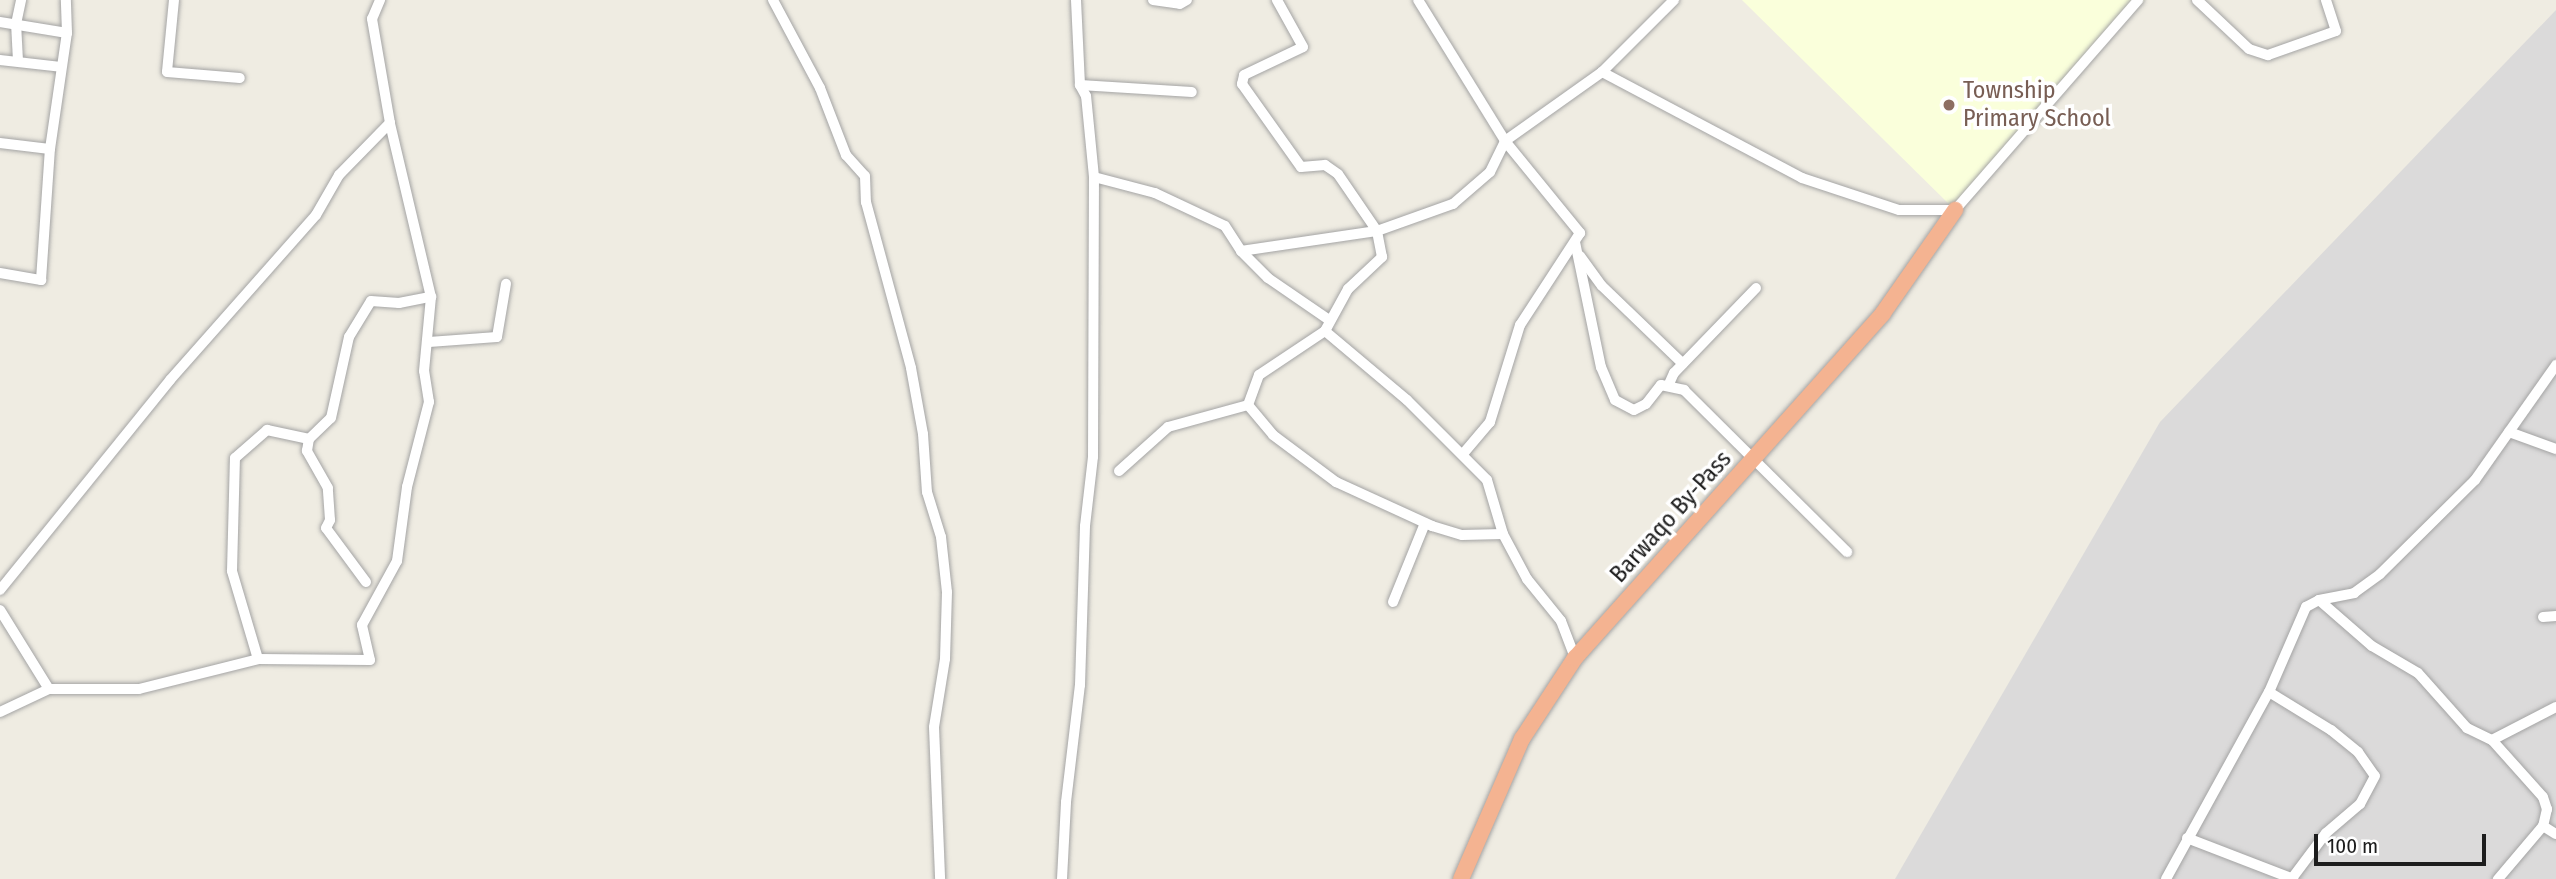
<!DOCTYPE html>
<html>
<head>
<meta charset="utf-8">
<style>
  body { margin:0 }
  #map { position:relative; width:2556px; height:879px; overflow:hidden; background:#efece2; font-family:"Fira Sans Condensed",sans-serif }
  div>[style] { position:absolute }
  .residential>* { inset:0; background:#dbdada }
  .education>* { inset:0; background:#faffdb }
  .roads { filter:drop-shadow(0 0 2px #a4a4a4) drop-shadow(0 0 2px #a4a4a4) }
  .minor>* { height:10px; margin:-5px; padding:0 5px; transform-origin:5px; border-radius:5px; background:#fff }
  .trunk>* { height:16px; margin:-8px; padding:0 8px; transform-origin:8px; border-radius:8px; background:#f4b391 }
  .dots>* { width:19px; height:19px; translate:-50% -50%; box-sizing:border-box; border:4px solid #fff; border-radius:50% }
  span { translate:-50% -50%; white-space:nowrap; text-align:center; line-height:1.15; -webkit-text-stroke:7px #fff; paint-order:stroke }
  .education-label { font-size:24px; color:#785e54 }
  .left { translate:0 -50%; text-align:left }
  .street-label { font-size:24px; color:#1d1d1d }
  .scale { position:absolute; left:2314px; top:834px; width:172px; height:32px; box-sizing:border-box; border:4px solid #1d1d1d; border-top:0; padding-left:9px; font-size:21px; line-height:24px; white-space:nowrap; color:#1d1d1d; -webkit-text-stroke:5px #fff; paint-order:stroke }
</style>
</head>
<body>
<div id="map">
  <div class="residential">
    <div style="clip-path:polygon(2556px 10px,2556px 879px,1895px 879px,2160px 422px)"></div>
  </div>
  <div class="education">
    <div style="clip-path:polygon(1742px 0,2145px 0,1955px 210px)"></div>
  </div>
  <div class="roads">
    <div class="minor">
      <div style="left:174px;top:0;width:72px;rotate:95.6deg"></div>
      <div style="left:167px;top:72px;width:73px;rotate:4.7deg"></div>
      <div style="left:773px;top:0;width:100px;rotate:61.9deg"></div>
      <div style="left:820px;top:88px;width:72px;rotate:68.8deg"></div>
      <div style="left:846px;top:155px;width:28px;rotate:48deg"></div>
      <div style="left:865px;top:176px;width:26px;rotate:88deg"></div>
      <div style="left:866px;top:202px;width:172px;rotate:74.8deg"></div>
      <div style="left:911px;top:368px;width:67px;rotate:79.7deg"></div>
      <div style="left:923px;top:434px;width:58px;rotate:86.1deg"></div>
      <div style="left:927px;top:492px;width:47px;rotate:72.7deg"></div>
      <div style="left:941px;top:537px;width:55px;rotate:83.8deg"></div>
      <div style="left:947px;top:592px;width:67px;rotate:91.7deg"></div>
      <div style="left:945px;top:659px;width:69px;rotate:99.2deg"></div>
      <div style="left:934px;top:727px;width:152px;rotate:87.7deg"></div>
      <div style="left:1153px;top:0;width:27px;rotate:8deg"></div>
      <div style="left:1180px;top:4px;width:8px;rotate:-30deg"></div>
      <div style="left:1418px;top:0;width:166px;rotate:58.3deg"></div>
      <div style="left:1505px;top:141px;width:119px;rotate:50.8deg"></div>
      <div style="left:1580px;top:233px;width:110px;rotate:123.1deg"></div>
      <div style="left:1520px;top:325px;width:102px;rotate:107.2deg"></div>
      <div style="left:1490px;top:422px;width:42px;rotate:130.2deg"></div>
      <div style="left:2197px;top:0;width:71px;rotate:43.3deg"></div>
      <div style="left:2249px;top:49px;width:20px;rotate:18deg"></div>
      <div style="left:2268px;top:55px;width:72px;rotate:-19.4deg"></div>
      <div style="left:2336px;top:31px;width:33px;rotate:-108deg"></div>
      <div style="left:0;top:22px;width:68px;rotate:9.3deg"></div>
      <div style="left:0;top:60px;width:61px;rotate:6.5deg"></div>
      <div style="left:18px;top:61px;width:37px;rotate:-93deg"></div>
      <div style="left:16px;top:24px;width:25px;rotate:-78deg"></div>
      <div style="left:1602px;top:72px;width:226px;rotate:27.9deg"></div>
      <div style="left:1802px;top:178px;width:102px;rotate:18.3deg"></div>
      <div style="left:1899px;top:210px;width:56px"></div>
      <div style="left:1955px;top:210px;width:279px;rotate:-48.9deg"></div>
      <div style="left:1080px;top:85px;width:112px;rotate:3.6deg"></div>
      <div style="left:0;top:143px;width:50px;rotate:6.8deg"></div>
      <div style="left:1094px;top:177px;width:63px;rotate:14.7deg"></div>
      <div style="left:1155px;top:193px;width:77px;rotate:25.2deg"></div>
      <div style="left:1225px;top:226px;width:30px;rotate:57deg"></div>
      <div style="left:1241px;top:251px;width:38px;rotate:45deg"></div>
      <div style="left:1268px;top:278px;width:74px;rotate:34.5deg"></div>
      <div style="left:1575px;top:242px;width:128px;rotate:78.3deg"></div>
      <div style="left:1601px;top:367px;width:36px;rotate:67deg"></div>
      <div style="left:1615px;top:400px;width:21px;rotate:28deg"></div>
      <div style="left:1634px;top:410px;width:13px;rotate:-27deg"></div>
      <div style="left:1646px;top:404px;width:24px;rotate:-52deg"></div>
      <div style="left:1661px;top:385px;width:24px;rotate:12deg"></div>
      <div style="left:1684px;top:390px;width:230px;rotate:44.8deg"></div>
      <div style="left:1241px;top:251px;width:137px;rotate:-8.4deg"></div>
      <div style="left:1377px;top:231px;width:81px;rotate:-19.6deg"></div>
      <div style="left:1453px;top:204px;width:49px;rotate:-40.9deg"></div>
      <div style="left:1490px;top:172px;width:34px;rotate:-64deg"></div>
      <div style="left:1505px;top:141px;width:119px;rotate:-35.4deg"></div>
      <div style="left:1602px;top:72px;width:102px;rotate:-45deg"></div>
      <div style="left:1580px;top:256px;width:37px;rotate:54deg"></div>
      <div style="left:1602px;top:286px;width:112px;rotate:43.9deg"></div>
      <div style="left:0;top:273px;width:42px;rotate:9.7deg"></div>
      <div style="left:41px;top:280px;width:131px;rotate:-86.1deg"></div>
      <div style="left:50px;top:149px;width:117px;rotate:-81.7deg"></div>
      <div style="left:67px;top:33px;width:33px;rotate:-92deg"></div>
      <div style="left:1325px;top:331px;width:107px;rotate:40.1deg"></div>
      <div style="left:1407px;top:400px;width:113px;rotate:45deg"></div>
      <div style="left:1487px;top:480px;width:56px;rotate:73.5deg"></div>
      <div style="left:1503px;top:534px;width:51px;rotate:61.9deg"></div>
      <div style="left:1527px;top:579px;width:54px;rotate:51deg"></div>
      <div style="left:1561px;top:621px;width:40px;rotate:69deg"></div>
      <div style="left:429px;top:342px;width:68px;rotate:-4.2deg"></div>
      <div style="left:497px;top:337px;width:54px;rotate:-80.4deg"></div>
      <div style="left:1669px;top:384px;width:12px;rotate:-66deg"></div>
      <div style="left:1674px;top:373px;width:118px;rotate:-46deg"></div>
      <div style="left:1248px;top:405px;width:39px;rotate:50deg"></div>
      <div style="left:1273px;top:435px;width:79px;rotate:36.7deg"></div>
      <div style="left:1336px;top:482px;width:106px;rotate:24.6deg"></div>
      <div style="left:1432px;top:526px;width:31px;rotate:17deg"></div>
      <div style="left:1462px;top:535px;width:41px;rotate:-1.4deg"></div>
      <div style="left:2509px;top:432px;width:50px;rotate:19.9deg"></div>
      <div style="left:1119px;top:471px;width:66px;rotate:-41.9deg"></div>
      <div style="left:1168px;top:427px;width:83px;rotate:-15.4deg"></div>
      <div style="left:1248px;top:405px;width:32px;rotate:-70deg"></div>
      <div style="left:1259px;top:375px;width:79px;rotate:-33.7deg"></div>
      <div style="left:1325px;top:331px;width:48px;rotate:-61.3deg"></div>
      <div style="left:1348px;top:289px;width:47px;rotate:-43.3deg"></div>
      <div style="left:1382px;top:257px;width:26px;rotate:-101deg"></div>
      <div style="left:1377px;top:231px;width:69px;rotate:-124.4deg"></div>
      <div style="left:1338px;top:174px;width:16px;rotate:-145deg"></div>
      <div style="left:1325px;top:165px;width:24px;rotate:175deg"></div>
      <div style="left:1301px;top:167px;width:102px;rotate:-125.4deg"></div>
      <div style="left:1242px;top:84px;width:9px;rotate:-77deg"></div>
      <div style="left:1244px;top:75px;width:65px;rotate:-25.4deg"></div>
      <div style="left:1303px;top:47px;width:54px;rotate:-119deg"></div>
      <div style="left:366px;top:582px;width:67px;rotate:-126.5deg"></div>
      <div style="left:326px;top:528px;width:9px;rotate:-63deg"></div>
      <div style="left:330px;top:520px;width:32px;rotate:-94deg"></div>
      <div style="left:328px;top:488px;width:43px;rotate:-119.6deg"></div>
      <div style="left:307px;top:451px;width:12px;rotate:-81deg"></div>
      <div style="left:309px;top:439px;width:30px;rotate:-44deg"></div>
      <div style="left:331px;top:418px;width:83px;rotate:-77.5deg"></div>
      <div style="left:349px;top:337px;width:42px;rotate:-58.6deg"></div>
      <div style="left:371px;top:301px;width:28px;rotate:4deg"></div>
      <div style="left:399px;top:303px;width:33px;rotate:-11deg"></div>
      <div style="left:0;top:590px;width:270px;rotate:-51deg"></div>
      <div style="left:170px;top:380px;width:220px;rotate:-48.5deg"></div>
      <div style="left:316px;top:215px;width:46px;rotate:-60.1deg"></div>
      <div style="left:339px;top:175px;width:73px;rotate:-45.6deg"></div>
      <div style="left:390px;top:123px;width:106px;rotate:-99.8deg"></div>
      <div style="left:372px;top:19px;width:21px;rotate:-67deg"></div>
      <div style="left:2319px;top:600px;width:70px;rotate:41deg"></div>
      <div style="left:2372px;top:646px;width:53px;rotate:30.4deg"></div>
      <div style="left:2418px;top:673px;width:74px;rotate:48.3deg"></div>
      <div style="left:2467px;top:728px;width:28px;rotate:26deg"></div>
      <div style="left:2492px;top:740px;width:72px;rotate:-27.3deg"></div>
      <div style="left:1393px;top:602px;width:85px;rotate:-67.9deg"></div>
      <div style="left:0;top:610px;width:93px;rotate:58.2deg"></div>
      <div style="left:2543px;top:617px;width:13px;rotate:-4deg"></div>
      <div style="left:258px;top:659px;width:92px;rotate:-106.5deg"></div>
      <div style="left:232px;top:571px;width:113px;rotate:-88.5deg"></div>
      <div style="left:235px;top:458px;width:43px;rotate:-41.2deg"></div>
      <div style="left:267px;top:430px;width:43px;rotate:12.1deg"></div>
      <div style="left:2269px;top:692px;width:73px;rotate:31.5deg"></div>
      <div style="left:2331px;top:730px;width:35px;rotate:39deg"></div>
      <div style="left:2358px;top:752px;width:29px;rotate:55deg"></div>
      <div style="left:2375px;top:776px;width:32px;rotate:118deg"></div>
      <div style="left:2360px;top:804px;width:45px;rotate:139.5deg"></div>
      <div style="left:2326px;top:833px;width:55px;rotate:126.9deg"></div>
      <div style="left:0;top:712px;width:54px;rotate:-25.1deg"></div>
      <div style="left:49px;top:689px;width:90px"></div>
      <div style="left:139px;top:689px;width:123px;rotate:-14.1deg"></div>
      <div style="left:258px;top:659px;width:112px;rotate:0.5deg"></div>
      <div style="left:370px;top:660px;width:36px;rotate:-103deg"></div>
      <div style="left:362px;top:625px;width:73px;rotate:-61.3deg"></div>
      <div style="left:397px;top:561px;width:75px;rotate:-82.3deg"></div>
      <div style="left:407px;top:487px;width:88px;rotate:-75.5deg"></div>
      <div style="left:429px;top:402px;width:31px;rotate:-99deg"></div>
      <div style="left:424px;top:371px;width:74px;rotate:-84.6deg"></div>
      <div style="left:431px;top:297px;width:179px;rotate:-103.3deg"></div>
      <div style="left:2492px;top:740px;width:76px;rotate:48.2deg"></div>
      <div style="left:2543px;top:797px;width:13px;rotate:72deg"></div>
      <div style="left:2547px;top:809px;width:17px;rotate:103deg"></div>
      <div style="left:2543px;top:826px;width:70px;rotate:130.3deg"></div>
      <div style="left:2543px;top:826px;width:15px;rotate:32deg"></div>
      <div style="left:2187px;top:838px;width:114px;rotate:21.1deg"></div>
      <div style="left:1062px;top:879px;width:77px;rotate:-87deg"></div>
      <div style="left:1066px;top:802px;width:118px;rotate:-83.2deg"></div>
      <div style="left:1080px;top:685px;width:159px;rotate:-88.2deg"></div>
      <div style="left:1085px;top:526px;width:69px;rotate:-83.4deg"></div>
      <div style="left:1093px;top:457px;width:280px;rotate:-89.8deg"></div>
      <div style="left:1094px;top:177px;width:81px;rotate:-95.6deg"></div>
      <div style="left:1086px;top:96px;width:13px;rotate:-119deg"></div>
      <div style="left:1080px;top:85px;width:85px;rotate:-92.7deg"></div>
      <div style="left:2166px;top:879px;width:213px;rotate:-61.2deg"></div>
      <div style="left:2269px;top:692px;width:93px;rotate:-66.5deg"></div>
      <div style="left:2306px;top:607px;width:15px;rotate:-28deg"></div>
      <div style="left:2319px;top:600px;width:36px;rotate:-11deg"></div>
      <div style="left:2354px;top:593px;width:32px;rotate:-36deg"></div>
      <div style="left:2380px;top:574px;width:134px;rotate:-44.7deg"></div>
      <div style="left:2475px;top:480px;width:141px;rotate:-54.8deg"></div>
    </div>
    <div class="trunk">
      <div style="left:1461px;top:879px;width:153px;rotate:-66.5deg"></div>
      <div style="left:1522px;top:739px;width:97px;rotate:-56.8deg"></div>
      <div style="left:1575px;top:658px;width:462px;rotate:-48.2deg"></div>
      <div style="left:1883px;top:313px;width:126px;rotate:-55deg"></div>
    </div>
  </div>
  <div class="dots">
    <div style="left:1949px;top:105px;background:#8d6e63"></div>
  </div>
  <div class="education-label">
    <span class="left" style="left:1963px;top:105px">Township<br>Primary School</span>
  </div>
  <div class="street-label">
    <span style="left:1671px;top:517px;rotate:-48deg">Barwaqo By-Pass</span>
  </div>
  <div class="scale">100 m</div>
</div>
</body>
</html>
